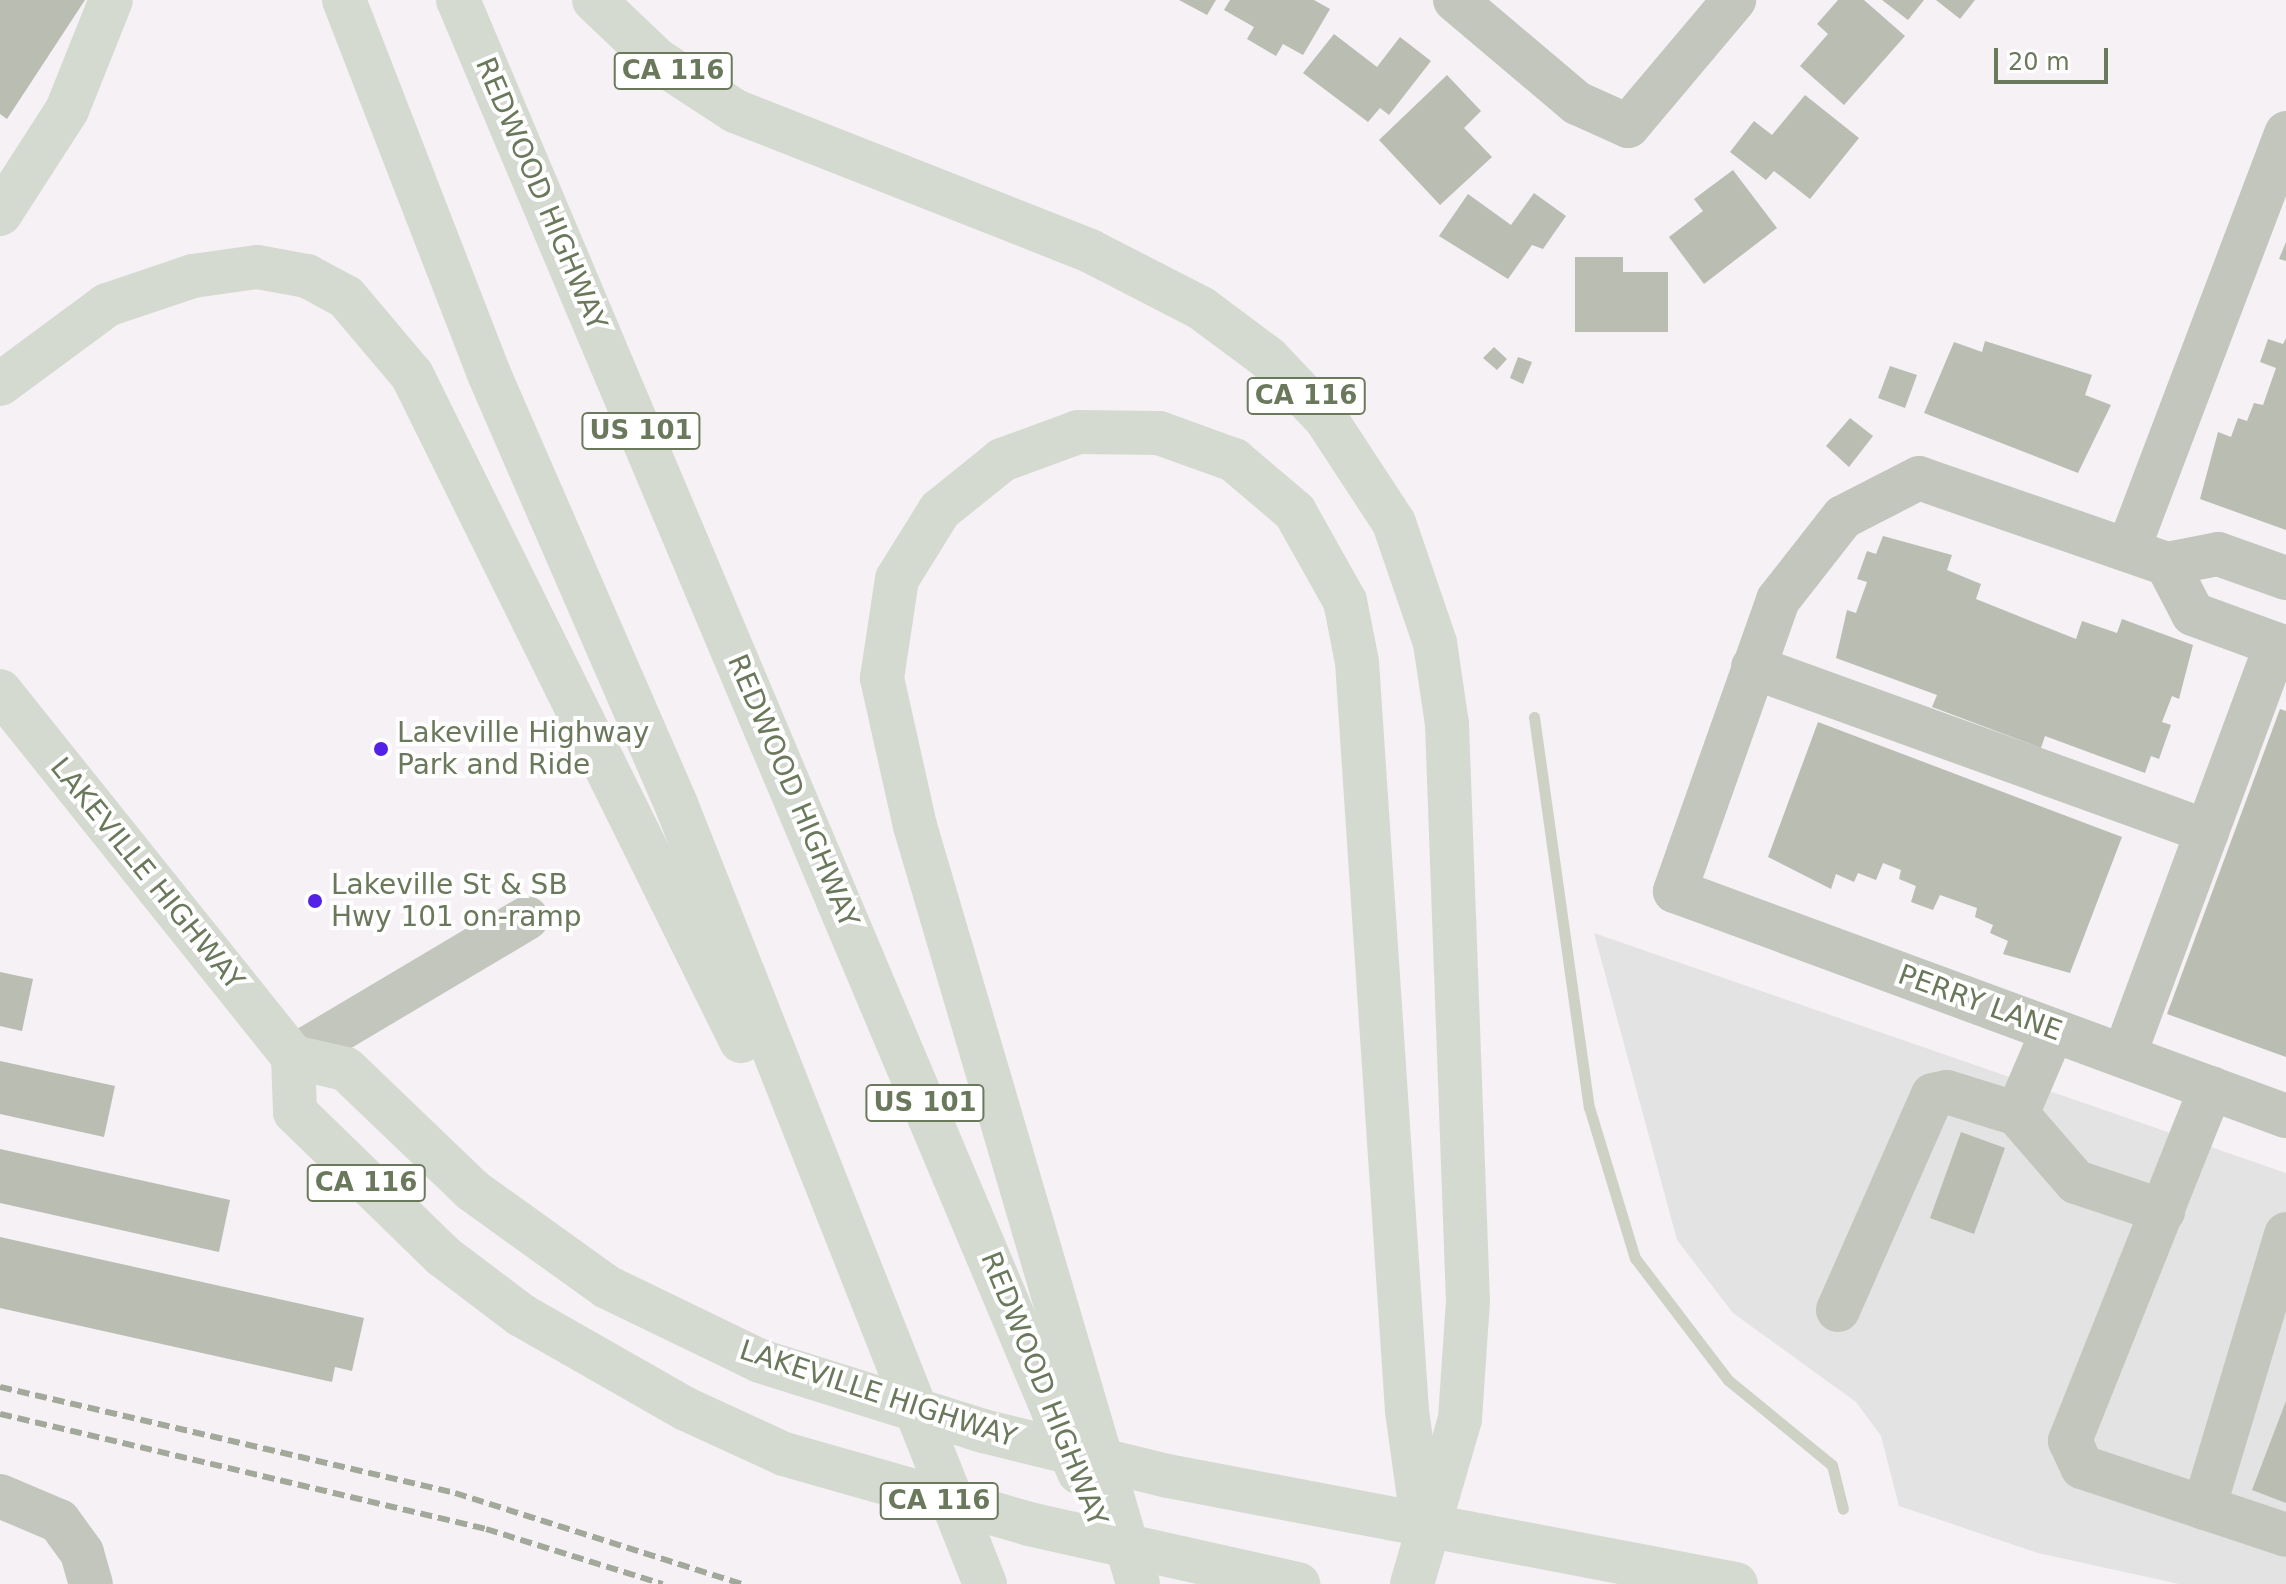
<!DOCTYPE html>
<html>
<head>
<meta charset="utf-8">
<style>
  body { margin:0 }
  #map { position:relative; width:2286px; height:1584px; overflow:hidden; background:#f5f1f5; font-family:"DejaVu Sans",sans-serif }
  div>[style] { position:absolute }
  .built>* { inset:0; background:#e4e3e3 }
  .stream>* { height:11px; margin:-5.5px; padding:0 5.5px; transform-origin:5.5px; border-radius:5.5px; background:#cdd2c4 }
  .building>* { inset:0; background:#b9bdb2 }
  .minor>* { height:44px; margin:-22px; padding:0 22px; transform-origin:22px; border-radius:22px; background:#c2c6bd }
  .major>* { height:44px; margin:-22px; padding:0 22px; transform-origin:22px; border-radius:22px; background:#d5dad1 }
  .highway>* { height:44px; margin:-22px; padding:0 22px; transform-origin:22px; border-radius:22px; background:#d5dad1 }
  .rail>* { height:6px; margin-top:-3px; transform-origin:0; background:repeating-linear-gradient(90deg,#a2a99a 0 12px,transparent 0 18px) }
  .dots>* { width:22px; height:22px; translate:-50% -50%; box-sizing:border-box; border:4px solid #fff; border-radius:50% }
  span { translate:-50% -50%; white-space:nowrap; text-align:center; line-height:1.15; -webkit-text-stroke:8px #fff; paint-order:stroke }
  .shield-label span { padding:2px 6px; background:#fff; border:2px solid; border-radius:6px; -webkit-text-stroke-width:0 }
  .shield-label { font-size:26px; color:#6a785b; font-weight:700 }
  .street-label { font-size:28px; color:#6a785b }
  .poi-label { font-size:28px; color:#6a785b }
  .left { translate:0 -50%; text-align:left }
  .scale { position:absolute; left:1994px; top:48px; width:114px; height:36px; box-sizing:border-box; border:4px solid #6a785b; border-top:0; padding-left:10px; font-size:24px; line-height:28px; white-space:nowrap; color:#6a785b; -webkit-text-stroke:6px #fff; paint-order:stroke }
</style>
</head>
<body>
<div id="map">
  <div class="built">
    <div style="clip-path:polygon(1594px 933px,2286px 1173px,2286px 1584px,2179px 1584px,2038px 1553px,1899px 1506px,1881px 1436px,1856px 1402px,1733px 1313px,1677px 1240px)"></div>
  </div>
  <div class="stream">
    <div style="left:1534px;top:717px;width:394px;rotate:82deg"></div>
    <div style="left:1589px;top:1107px;width:158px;rotate:73.1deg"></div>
    <div style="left:1635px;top:1258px;width:153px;rotate:52.7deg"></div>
    <div style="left:1728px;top:1380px;width:134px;rotate:39.3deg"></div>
    <div style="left:1832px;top:1465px;width:45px;rotate:76deg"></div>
  </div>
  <div class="building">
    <div style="clip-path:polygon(0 0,85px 0,7px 119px,0 114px)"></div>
    <div style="clip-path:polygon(1179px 0,1216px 0,1207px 15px)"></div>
    <div style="clip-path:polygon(1230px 0,1314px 0,1330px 9px,1303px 55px,1283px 44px,1276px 56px,1247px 39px,1254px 27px,1224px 10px)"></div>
    <div style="clip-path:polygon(1838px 0,1864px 0,1905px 36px,1844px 105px,1800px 66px,1828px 34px,1817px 24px)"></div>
    <div style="clip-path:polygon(1882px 0,1924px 0,1908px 20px)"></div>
    <div style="clip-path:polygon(1936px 0,1975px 0,1960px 19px)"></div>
    <div style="clip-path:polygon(1334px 34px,1377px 67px,1400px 37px,1431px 61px,1389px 115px,1380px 108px,1368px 122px,1303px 73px)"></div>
    <div style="clip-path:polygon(1447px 75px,1481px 111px,1464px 128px,1492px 157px,1440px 205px,1379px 140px)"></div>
    <div style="clip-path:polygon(1805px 95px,1859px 138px,1810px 199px,1774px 171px,1766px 180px,1730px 152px,1754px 121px,1772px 135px)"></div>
    <div style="clip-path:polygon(1733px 170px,1777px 228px,1704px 284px,1669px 237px,1703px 211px,1694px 199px)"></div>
    <div style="clip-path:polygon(1534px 193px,1566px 216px,1543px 249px,1532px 245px,1508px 279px,1439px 236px,1468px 194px,1511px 225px)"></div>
    <div style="clip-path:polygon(2286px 242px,2286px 261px,2279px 259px)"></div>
    <div style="clip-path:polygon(1575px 257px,1623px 257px,1623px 272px,1668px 272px,1668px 332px,1575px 332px)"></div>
    <div style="clip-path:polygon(2286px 338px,2286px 530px,2200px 499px,2218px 432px,2231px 437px,2238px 418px,2247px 421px,2254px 403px,2263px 405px,2276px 368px,2260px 362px,2268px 339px,2283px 344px)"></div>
    <div style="clip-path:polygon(1985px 341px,2092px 375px,2085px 395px,2111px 405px,2078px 473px,1924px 413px,1954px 342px,1982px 352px)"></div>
    <div style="clip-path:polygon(1494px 347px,1507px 359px,1497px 370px,1483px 358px)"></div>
    <div style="clip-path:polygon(1518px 357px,1532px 362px,1523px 384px,1510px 378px)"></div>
    <div style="clip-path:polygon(1890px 366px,1917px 375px,1905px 408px,1878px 398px)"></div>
    <div style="clip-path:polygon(1850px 418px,1873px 436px,1849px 467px,1826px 446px)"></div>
    <div style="clip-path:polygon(1883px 536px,1952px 555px,1947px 570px,1981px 584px,1976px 599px,2076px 639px,2082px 621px,2117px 633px,2122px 619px,2193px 645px,2179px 699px,2172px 696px,2162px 722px,2171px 725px,2159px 759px,2151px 756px,2145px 773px,2045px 736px,2041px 748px,1932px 707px,1937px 695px,1836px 658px,1847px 610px,1856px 613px,1867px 582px,1857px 579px,1867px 551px,1876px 554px)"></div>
    <div style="clip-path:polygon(2280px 709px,2286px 711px,2286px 1057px,2167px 1014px)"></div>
    <div style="clip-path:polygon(1818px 722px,2122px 837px,2070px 973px,2003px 954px,2008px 941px,1990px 933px,1993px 925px,1975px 917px,1977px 908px,1940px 895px,1933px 910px,1911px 902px,1916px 886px,1899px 879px,1901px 870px,1883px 863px,1876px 880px,1858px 873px,1854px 882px,1836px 874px,1831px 889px,1768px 857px)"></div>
    <div style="clip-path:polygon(0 972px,33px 979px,22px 1031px,0 1026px)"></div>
    <div style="clip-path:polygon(0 1061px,115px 1086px,104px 1137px,0 1114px)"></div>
    <div style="clip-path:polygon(1961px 1132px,2005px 1148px,1974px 1234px,1930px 1218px)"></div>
    <div style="clip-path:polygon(0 1149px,230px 1200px,219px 1252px,0 1203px)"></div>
    <div style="clip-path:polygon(0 1237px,364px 1318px,352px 1371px,335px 1367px,332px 1382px,0 1308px)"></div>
    <div style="clip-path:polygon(2286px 1401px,2286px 1503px,2252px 1490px)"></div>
  </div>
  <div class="minor">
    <div style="left:1455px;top:0;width:160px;rotate:40.2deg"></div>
    <div style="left:1577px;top:103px;width:56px;rotate:24.3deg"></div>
    <div style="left:1628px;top:126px;width:165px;rotate:-49.9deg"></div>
    <div style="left:2128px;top:550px;width:446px;rotate:-69.2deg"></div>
    <div style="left:2167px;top:564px;width:56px;rotate:62.5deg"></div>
    <div style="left:2193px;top:614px;width:99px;rotate:20.1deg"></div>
    <div style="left:2286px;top:578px;width:72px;rotate:-160.6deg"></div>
    <div style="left:2218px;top:554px;width:52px;rotate:168.9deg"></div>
    <div style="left:2167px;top:564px;width:262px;rotate:-160.9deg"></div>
    <div style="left:1919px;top:478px;width:85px;rotate:152.8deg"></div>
    <div style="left:1843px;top:517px;width:105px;rotate:128.1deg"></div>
    <div style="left:1778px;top:600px;width:309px;rotate:109.5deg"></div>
    <div style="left:1675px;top:891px;width:651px;rotate:20.22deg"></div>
    <div style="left:1753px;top:667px;width:483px;rotate:19.9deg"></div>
    <div style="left:2124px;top:1056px;width:439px;rotate:-69.7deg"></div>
    <div style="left:293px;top:1057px;width:272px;rotate:-30.7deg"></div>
    <div style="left:2211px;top:1088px;width:380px;rotate:111.8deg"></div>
    <div style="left:2070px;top:1441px;width:29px;rotate:65deg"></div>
    <div style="left:2082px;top:1467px;width:215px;rotate:18.4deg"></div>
    <div style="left:2017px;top:1114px;width:90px;rotate:49.1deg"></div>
    <div style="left:2076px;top:1182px;width:92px;rotate:18.4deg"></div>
    <div style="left:1838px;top:1310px;width:235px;rotate:-66.2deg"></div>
    <div style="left:1933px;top:1095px;width:14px;rotate:-12deg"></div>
    <div style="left:1947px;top:1092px;width:73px;rotate:17.4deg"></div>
    <div style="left:2017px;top:1114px;width:91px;rotate:-66.8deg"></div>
    <div style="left:0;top:1496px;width:64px;rotate:23deg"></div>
    <div style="left:59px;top:1521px;width:39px;rotate:54deg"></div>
    <div style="left:82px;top:1553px;width:32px;rotate:74deg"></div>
    <div style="left:2204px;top:1508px;width:286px;rotate:-73.3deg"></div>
  </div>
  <div class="major">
    <div style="left:0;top:691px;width:469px;rotate:51.3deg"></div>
    <div style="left:293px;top:1057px;width:55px;rotate:87.9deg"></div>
    <div style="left:295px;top:1112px;width:206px;rotate:44.2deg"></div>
    <div style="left:443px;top:1256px;width:98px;rotate:37.1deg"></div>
    <div style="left:521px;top:1315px;width:190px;rotate:29.7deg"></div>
    <div style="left:686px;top:1409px;width:108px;rotate:24.7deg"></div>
    <div style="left:784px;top:1454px;width:255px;rotate:15.9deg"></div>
    <div style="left:1029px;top:1524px;width:276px;rotate:12.6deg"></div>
    <div style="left:293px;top:1057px;width:54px;rotate:12.8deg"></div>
    <div style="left:346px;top:1069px;width:175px;rotate:43.8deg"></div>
    <div style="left:472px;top:1190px;width:166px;rotate:35.7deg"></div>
    <div style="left:607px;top:1287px;width:170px;rotate:25.8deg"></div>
    <div style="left:760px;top:1361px;width:234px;rotate:17.4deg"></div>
    <div style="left:983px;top:1431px;width:190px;rotate:13.7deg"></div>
    <div style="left:1168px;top:1476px;width:578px;rotate:10.77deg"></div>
  </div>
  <div class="highway">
    <div style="left:344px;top:0;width:401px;rotate:68.8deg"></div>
    <div style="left:489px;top:374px;width:469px;rotate:66.5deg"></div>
    <div style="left:676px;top:804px;width:839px;rotate:68.39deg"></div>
    <div style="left:458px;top:0;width:1598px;rotate:67.13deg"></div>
    <div style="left:594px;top:0;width:87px;rotate:43.6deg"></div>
    <div style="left:657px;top:60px;width:93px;rotate:33.2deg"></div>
    <div style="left:735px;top:111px;width:382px;rotate:21.5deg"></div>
    <div style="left:1090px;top:251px;width:125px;rotate:27.2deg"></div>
    <div style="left:1201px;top:308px;width:84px;rotate:36.7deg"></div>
    <div style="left:1268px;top:358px;width:84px;rotate:46.4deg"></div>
    <div style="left:1326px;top:419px;width:124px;rotate:56.8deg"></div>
    <div style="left:1394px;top:523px;width:127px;rotate:71.1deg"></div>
    <div style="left:1435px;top:643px;width:82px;rotate:81.6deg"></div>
    <div style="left:1447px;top:724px;width:577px;rotate:87.92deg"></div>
    <div style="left:1468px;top:1301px;width:118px;rotate:93.9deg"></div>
    <div style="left:1460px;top:1419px;width:172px;rotate:106.2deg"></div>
    <div style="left:0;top:214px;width:124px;rotate:-57.2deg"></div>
    <div style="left:67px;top:110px;width:118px;rotate:-68.2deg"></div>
    <div style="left:0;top:384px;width:133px;rotate:-36.4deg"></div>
    <div style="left:107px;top:305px;width:91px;rotate:-18.6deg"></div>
    <div style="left:193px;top:276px;width:65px;rotate:-8deg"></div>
    <div style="left:257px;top:267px;width:51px;rotate:10.2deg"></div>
    <div style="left:307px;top:276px;width:44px;rotate:28.3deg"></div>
    <div style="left:346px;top:297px;width:102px;rotate:49.8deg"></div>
    <div style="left:412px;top:375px;width:743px;rotate:63.71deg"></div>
    <div style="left:1138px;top:1584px;width:790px;rotate:-106.39deg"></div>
    <div style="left:915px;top:826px;width:152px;rotate:-102.6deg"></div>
    <div style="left:882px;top:678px;width:100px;rotate:-81.4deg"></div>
    <div style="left:897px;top:579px;width:81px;rotate:-58.1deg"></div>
    <div style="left:940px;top:510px;width:80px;rotate:-38.9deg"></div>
    <div style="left:1002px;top:460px;width:81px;rotate:-20.2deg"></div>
    <div style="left:1078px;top:432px;width:81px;rotate:0.7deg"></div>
    <div style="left:1159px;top:433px;width:80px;rotate:19.8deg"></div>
    <div style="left:1234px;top:460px;width:80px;rotate:40.4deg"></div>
    <div style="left:1295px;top:512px;width:102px;rotate:60.7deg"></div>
    <div style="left:1345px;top:601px;width:62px;rotate:78.9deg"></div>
    <div style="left:1357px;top:662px;width:751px;rotate:86.18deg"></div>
    <div style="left:1407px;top:1411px;width:116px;rotate:82.1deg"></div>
  </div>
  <div class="rail">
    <div style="left:0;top:1387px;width:467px;rotate:13.1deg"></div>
    <div style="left:455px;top:1493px;width:301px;rotate:17.6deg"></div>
    <div style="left:0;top:1414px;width:499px;rotate:13.3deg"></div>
    <div style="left:486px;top:1529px;width:185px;rotate:17.3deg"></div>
  </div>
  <div class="dots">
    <div style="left:381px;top:749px;background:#5421e6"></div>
    <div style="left:315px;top:901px;background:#5421e6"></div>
  </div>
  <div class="shield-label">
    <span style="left:673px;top:71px">CA 116</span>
    <span style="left:1306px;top:396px">CA 116</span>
    <span style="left:641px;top:431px">US 101</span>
    <span style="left:925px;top:1103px">US 101</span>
    <span style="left:366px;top:1183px">CA 116</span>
    <span style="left:939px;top:1501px">CA 116</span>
  </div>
  <div class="street-label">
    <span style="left:541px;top:194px;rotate:67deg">REDWOOD HIGHWAY</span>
    <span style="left:793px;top:791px;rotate:67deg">REDWOOD HIGHWAY</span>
    <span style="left:147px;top:874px;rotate:51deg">LAKEVILLE HIGHWAY</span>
    <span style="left:1980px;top:1003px;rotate:20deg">PERRY LANE</span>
    <span style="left:1044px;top:1389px;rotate:68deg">REDWOOD HIGHWAY</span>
    <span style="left:878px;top:1394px;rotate:18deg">LAKEVILLE HIGHWAY</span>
  </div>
  <div class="poi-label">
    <span class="left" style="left:397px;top:749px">Lakeville Highway<br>Park and Ride</span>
    <span class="left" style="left:331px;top:901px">Lakeville St &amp; SB<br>Hwy 101 on-ramp</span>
  </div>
  <div class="scale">20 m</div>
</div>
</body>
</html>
